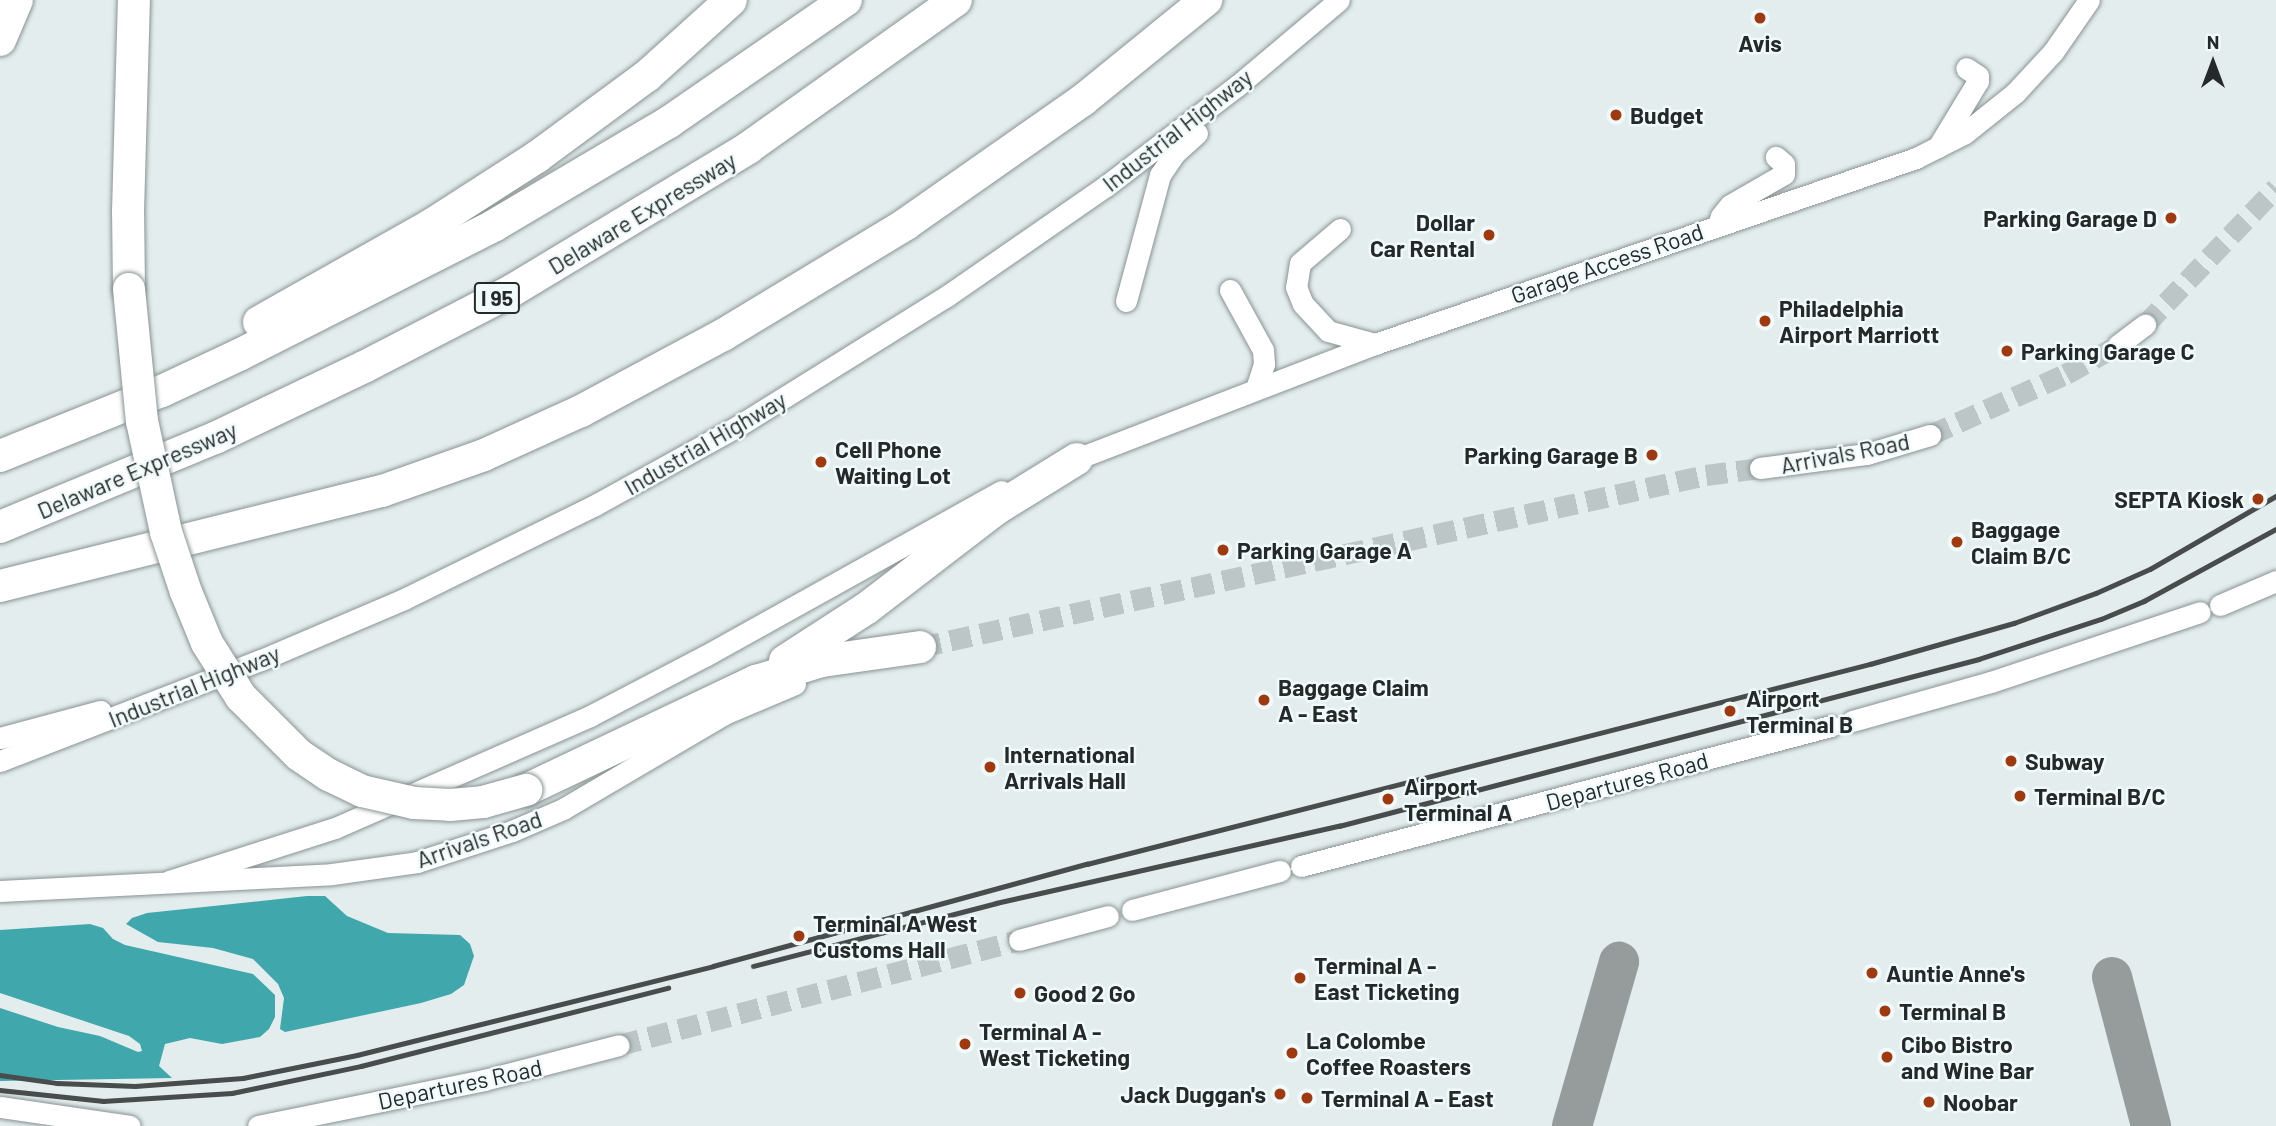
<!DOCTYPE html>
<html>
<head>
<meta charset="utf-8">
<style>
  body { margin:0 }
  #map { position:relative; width:2276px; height:1126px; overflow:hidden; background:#e3eded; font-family:Barlow,sans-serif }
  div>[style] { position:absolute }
  .water>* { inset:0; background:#40a8ac }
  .taxiway>* { height:40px; margin:-20px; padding:0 20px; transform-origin:20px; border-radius:20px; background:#969c9c }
  .tertiary-tunnel>* { height:21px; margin-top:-10.5px; transform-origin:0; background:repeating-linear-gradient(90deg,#bdc6c6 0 21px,transparent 0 31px) }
  .roads { filter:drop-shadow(0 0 2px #8a9393) drop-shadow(0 0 2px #8a9393) }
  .tertiary>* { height:21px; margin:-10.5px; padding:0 10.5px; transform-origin:10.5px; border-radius:10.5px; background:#fff }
  .motorway>* { height:32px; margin:-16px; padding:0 16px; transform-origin:16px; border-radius:16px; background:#fff }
  .rail>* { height:4.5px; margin:-2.25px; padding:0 2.25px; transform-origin:2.25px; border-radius:2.25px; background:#484c4c }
  .bridges { filter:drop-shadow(0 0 2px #8a9393) drop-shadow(0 0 2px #8a9393) }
  .motorway-bridge>* { height:32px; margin:-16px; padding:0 16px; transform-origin:16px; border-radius:16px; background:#fff }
  .dots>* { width:19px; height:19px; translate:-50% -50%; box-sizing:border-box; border:4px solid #f1fafa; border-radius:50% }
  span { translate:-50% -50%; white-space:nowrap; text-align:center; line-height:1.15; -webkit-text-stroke:5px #f1fafa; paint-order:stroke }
  .shield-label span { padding:2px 5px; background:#f1fafa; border:2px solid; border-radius:5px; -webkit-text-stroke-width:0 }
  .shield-label { font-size:21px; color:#262929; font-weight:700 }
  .poi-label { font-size:23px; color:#262929; font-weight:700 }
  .left { translate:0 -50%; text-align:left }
  .right { translate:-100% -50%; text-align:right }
  .street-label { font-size:23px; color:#262929 }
  .north { position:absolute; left:2178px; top:28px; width:70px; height:70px; -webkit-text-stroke:5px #f1fafa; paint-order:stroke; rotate:0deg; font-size:19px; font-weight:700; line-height:28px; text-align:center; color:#262929 }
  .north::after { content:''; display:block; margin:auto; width:24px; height:32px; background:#262929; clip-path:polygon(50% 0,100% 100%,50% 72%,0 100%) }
</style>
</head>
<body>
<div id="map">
  <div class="water">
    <div style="clip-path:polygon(307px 896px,325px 896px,347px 916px,388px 933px,460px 935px,470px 944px,474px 956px,464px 985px,451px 994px,421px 1003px,285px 1032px,280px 1029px,284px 998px,278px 984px,253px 959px,213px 948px,158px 942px,126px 924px,132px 918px,147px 913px)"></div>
    <div style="clip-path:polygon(90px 924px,103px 928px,113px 939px,125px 945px,253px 974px,275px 995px,275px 1017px,269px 1029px,260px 1037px,222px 1044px,190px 1038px,165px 1044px,159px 1066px,172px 1078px,0 1081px,0 1008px,58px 1027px,100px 1036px,138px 1052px,142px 1051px,140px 1044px,129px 1036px,0 993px,0 930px)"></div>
  </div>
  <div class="taxiway">
    <div style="left:2112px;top:977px;width:154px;rotate:75.3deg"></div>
    <div style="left:1572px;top:1126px;width:171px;rotate:-74deg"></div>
  </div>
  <div class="tertiary-tunnel">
    <div style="left:2145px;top:325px;width:190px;rotate:-46.3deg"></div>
    <div style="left:1930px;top:435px;width:149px;rotate:-24.2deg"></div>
    <div style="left:2066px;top:374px;width:60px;rotate:-29.1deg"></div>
    <div style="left:920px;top:647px;width:805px;rotate:-12.34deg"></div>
    <div style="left:1706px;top:475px;width:54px;rotate:-7.4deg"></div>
    <div style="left:619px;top:1045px;width:414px;rotate:-14.7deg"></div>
  </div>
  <div class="roads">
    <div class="tertiary">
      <div style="left:1938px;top:147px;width:77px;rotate:-58.8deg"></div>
      <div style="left:1978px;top:81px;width:5px;rotate:-90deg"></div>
      <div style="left:1978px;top:76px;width:14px;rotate:-146deg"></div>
      <div style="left:1718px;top:225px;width:9px;rotate:-72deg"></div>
      <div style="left:1721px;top:216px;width:14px;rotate:-51deg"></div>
      <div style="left:1730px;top:205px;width:62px;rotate:-29.9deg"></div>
      <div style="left:1784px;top:174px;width:10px;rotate:-90deg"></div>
      <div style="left:1784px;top:164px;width:11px;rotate:-139deg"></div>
      <div style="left:1340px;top:229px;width:52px;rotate:139.6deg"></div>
      <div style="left:1300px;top:263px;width:24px;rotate:99deg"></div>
      <div style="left:1296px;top:287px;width:18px;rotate:68deg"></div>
      <div style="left:1303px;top:304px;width:37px;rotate:47deg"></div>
      <div style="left:1328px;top:331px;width:49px;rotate:15.5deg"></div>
      <div style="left:1230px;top:290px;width:68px;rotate:61.2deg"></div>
      <div style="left:1263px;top:350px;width:14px;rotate:86deg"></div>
      <div style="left:1264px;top:364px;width:26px;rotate:108deg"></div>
      <div style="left:1126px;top:301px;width:131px;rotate:-74.9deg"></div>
      <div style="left:1160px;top:175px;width:25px;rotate:-56deg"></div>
      <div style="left:1174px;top:154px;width:31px;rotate:-42deg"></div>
      <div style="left:2118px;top:345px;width:34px;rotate:-37deg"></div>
      <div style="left:1066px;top:463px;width:331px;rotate:-21.1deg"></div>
      <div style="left:1375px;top:344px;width:572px;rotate:-18.97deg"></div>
      <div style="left:1916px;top:158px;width:55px;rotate:-27deg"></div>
      <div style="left:1965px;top:133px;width:64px;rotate:-38.7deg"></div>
      <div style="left:2015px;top:93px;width:56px;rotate:-47.2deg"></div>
      <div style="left:2053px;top:52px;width:63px;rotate:-55.3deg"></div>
      <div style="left:1760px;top:468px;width:108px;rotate:-7.5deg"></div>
      <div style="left:1867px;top:454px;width:66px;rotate:-16.8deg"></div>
      <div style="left:2220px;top:605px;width:61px;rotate:-23.2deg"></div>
      <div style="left:1852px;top:721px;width:144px;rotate:-15.7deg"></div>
      <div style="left:1991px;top:682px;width:220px;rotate:-18.5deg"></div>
      <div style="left:0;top:738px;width:104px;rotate:-15.1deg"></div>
      <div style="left:0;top:761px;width:280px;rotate:-21.2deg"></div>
      <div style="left:261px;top:660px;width:155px;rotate:-23.1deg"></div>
      <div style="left:404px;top:599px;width:213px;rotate:-26.2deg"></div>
      <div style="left:595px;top:505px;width:163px;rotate:-28.9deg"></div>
      <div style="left:738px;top:426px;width:246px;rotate:-31.9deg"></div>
      <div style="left:947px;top:296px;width:193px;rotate:-34.7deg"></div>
      <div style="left:1106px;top:186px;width:165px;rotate:-37.4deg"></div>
      <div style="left:1237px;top:86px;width:133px;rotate:-40.1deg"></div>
      <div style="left:1301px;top:866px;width:548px;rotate:-14.8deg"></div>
      <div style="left:169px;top:881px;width:174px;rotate:-17.7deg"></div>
      <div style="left:335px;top:828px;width:279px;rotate:-23.7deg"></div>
      <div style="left:590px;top:716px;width:130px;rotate:-27.6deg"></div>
      <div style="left:705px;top:656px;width:339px;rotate:-29.1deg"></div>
      <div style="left:0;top:891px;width:332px;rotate:-2.9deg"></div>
      <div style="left:332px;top:874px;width:86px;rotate:-8deg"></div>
      <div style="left:417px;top:862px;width:100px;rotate:-18.1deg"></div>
      <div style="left:512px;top:831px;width:56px;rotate:-23.3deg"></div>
      <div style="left:563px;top:809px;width:187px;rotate:-30.5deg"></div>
      <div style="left:724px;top:714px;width:77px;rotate:-22.9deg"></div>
      <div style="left:1132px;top:910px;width:153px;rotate:-14.8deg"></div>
      <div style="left:1019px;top:940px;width:92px;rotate:-15.1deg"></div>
      <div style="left:0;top:1107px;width:131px;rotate:8.3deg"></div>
      <div style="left:258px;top:1126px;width:231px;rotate:-11.5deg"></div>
      <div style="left:484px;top:1080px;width:139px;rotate:-14.5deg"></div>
    </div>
    <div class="motorway">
      <div style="left:0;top:40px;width:43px;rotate:-67deg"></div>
      <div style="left:129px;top:289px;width:77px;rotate:-90.7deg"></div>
      <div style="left:128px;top:212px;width:212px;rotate:-88.4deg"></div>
      <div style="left:259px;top:322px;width:197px;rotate:-29.4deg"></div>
      <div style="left:431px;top:225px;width:126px;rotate:-32.7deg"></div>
      <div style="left:537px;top:157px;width:137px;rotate:-36.4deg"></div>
      <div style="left:647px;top:76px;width:113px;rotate:-42.1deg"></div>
      <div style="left:0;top:456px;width:175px;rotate:-21.9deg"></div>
      <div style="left:162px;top:391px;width:85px;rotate:-25.1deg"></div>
      <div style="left:239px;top:355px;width:287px;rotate:-26.9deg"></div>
      <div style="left:495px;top:225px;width:202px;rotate:-30.6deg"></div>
      <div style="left:669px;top:122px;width:215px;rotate:-34.6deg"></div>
      <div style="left:0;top:527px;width:233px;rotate:-22.5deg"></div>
      <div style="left:215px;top:438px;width:165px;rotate:-25.5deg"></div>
      <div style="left:364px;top:367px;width:168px;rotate:-27.3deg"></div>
      <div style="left:513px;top:290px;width:275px;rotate:-31.1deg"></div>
      <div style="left:748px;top:148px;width:255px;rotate:-35.4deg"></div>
      <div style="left:0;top:586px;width:394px;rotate:-14deg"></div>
      <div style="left:382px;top:491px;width:108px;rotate:-19.4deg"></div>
      <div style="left:484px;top:455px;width:107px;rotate:-24.4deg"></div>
      <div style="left:581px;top:411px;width:161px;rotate:-28.2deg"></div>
      <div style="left:723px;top:335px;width:214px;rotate:-31.2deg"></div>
      <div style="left:906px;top:224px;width:216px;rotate:-35deg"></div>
      <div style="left:1083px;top:100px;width:159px;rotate:-39.1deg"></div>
      <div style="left:785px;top:661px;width:98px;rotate:-32.9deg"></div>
      <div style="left:867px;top:608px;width:163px;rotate:-37.5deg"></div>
      <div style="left:996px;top:509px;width:95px;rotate:-31.7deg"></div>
      <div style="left:526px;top:790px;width:255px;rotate:-25.4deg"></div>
      <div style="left:756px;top:681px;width:69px;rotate:-16.9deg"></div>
      <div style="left:822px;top:661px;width:99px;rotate:-8.1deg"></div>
    </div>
  </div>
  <div class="rail">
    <div style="left:753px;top:966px;width:251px;rotate:-14.5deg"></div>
    <div style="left:996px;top:903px;width:352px;rotate:-12.7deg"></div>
    <div style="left:1339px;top:826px;width:661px;rotate:-14.62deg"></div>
    <div style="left:1979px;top:659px;width:128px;rotate:-18.2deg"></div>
    <div style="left:2101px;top:619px;width:47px;rotate:-22.7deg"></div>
    <div style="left:2144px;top:601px;width:150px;rotate:-28.6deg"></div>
    <div style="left:0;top:1075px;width:58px;rotate:8deg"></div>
    <div style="left:57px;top:1083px;width:78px;rotate:2.2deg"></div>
    <div style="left:135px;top:1086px;width:108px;rotate:-4.2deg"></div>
    <div style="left:243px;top:1078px;width:116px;rotate:-11.4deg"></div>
    <div style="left:357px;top:1055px;width:367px;rotate:-14deg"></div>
    <div style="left:713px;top:966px;width:388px;rotate:-15.3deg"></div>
    <div style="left:1087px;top:864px;width:808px;rotate:-14.33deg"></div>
    <div style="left:1870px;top:664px;width:150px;rotate:-15.9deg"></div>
    <div style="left:2014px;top:623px;width:87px;rotate:-20.1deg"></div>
    <div style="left:2096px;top:593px;width:59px;rotate:-24deg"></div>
    <div style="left:2150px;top:569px;width:146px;rotate:-30.1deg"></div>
    <div style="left:0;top:1090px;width:104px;rotate:6.1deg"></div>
    <div style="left:103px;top:1101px;width:129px;rotate:-3.5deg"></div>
    <div style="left:232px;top:1093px;width:132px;rotate:-11.8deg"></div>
    <div style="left:361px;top:1066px;width:317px;rotate:-14.3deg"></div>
  </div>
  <div class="bridges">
    <div class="motorway-bridge">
      <div style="left:129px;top:289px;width:133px;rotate:84.4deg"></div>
      <div style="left:142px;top:421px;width:114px;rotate:77.8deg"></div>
      <div style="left:166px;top:532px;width:63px;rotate:71.6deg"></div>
      <div style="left:186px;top:592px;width:55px;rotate:67.6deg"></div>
      <div style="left:207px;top:643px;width:64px;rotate:57.8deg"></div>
      <div style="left:241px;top:697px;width:82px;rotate:45deg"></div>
      <div style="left:299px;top:755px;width:36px;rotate:34deg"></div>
      <div style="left:329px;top:775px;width:37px;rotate:26deg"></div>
      <div style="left:362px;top:791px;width:53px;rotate:13deg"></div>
      <div style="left:414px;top:803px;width:36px;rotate:3deg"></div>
      <div style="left:450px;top:805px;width:33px;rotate:-5deg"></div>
      <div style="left:483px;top:802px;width:45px;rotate:-15.6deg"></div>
    </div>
  </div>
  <div class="dots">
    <div style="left:1760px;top:18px;background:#9f390f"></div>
    <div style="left:1616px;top:115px;background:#9f390f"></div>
    <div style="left:2171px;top:218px;background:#9f390f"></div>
    <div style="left:1489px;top:235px;background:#9f390f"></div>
    <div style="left:1765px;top:321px;background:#9f390f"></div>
    <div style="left:2007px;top:351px;background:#9f390f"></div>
    <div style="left:1652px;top:455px;background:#9f390f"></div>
    <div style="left:821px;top:462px;background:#9f390f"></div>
    <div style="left:2258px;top:499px;background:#9f390f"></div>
    <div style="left:1957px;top:542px;background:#9f390f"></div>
    <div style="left:1223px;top:550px;background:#9f390f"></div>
    <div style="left:1264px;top:700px;background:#9f390f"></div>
    <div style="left:1730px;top:711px;background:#9f390f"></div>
    <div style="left:2011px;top:761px;background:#9f390f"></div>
    <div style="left:990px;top:767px;background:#9f390f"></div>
    <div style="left:2020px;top:796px;background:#9f390f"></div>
    <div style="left:1388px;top:799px;background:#9f390f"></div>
    <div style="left:799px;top:936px;background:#9f390f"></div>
    <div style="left:1872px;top:973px;background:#9f390f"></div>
    <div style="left:1300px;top:978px;background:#9f390f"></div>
    <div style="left:1020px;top:993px;background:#9f390f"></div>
    <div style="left:1885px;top:1011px;background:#9f390f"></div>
    <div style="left:965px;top:1044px;background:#9f390f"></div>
    <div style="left:1292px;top:1053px;background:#9f390f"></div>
    <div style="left:1887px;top:1057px;background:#9f390f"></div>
    <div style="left:1280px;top:1094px;background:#9f390f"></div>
    <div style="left:1307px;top:1098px;background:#9f390f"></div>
    <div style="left:1929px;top:1102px;background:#9f390f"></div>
  </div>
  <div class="shield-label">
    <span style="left:497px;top:298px">I 95</span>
  </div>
  <div class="poi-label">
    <span style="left:1760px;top:43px">Avis</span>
    <span class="left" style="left:1630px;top:115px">Budget</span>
    <span class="right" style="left:2157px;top:218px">Parking Garage D</span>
    <span class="right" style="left:1475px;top:235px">Dollar<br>Car Rental</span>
    <span class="left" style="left:1779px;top:321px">Philadelphia<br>Airport Marriott</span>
    <span class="left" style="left:2021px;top:351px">Parking Garage C</span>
    <span class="left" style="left:835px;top:462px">Cell Phone<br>Waiting Lot</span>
    <span class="right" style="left:1638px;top:455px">Parking Garage B</span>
    <span class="right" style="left:2244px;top:499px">SEPTA Kiosk</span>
    <span class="left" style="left:1971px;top:542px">Baggage<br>Claim B/C</span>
    <span class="left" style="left:1237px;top:550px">Parking Garage A</span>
    <span class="left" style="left:1278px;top:700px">Baggage Claim<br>A - East</span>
    <span class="left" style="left:1746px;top:711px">Airport<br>Terminal B</span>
    <span class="left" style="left:1004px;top:767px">International<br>Arrivals Hall</span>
    <span class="left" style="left:2025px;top:761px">Subway</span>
    <span class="left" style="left:1404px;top:799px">Airport<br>Terminal A</span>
    <span class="left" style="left:2034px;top:796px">Terminal B/C</span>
    <span class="left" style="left:813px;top:936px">Terminal A West<br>Customs Hall</span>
    <span class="left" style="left:1314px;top:978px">Terminal A -<br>East Ticketing</span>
    <span class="left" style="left:1886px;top:973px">Auntie Anne's</span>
    <span class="left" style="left:1034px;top:993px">Good 2 Go</span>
    <span class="left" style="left:1899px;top:1011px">Terminal B</span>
    <span class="left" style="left:979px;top:1044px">Terminal A -<br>West Ticketing</span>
    <span class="left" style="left:1306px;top:1053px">La Colombe<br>Coffee Roasters</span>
    <span class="left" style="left:1901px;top:1057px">Cibo Bistro<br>and Wine Bar</span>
    <span class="right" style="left:1266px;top:1094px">Jack Duggan's</span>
    <span class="left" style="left:1321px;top:1098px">Terminal A - East</span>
    <span class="left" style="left:1943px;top:1102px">Noobar</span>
  </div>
  <div class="street-label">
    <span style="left:1177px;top:130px;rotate:-38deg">Industrial Highway</span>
    <span style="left:642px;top:213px;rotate:-31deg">Delaware Expressway</span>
    <span style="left:1607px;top:263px;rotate:-19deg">Garage Access Road</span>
    <span style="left:705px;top:443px;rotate:-30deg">Industrial Highway</span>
    <span style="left:1845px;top:453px;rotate:-11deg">Arrivals Road</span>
    <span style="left:137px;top:470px;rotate:-23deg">Delaware Expressway</span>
    <span style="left:194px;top:686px;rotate:-22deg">Industrial Highway</span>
    <span style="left:1627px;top:781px;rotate:-15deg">Departures Road</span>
    <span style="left:479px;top:839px;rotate:-19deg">Arrivals Road</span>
    <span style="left:460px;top:1084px;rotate:-12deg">Departures Road</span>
  </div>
  <div class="north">N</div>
</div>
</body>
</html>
